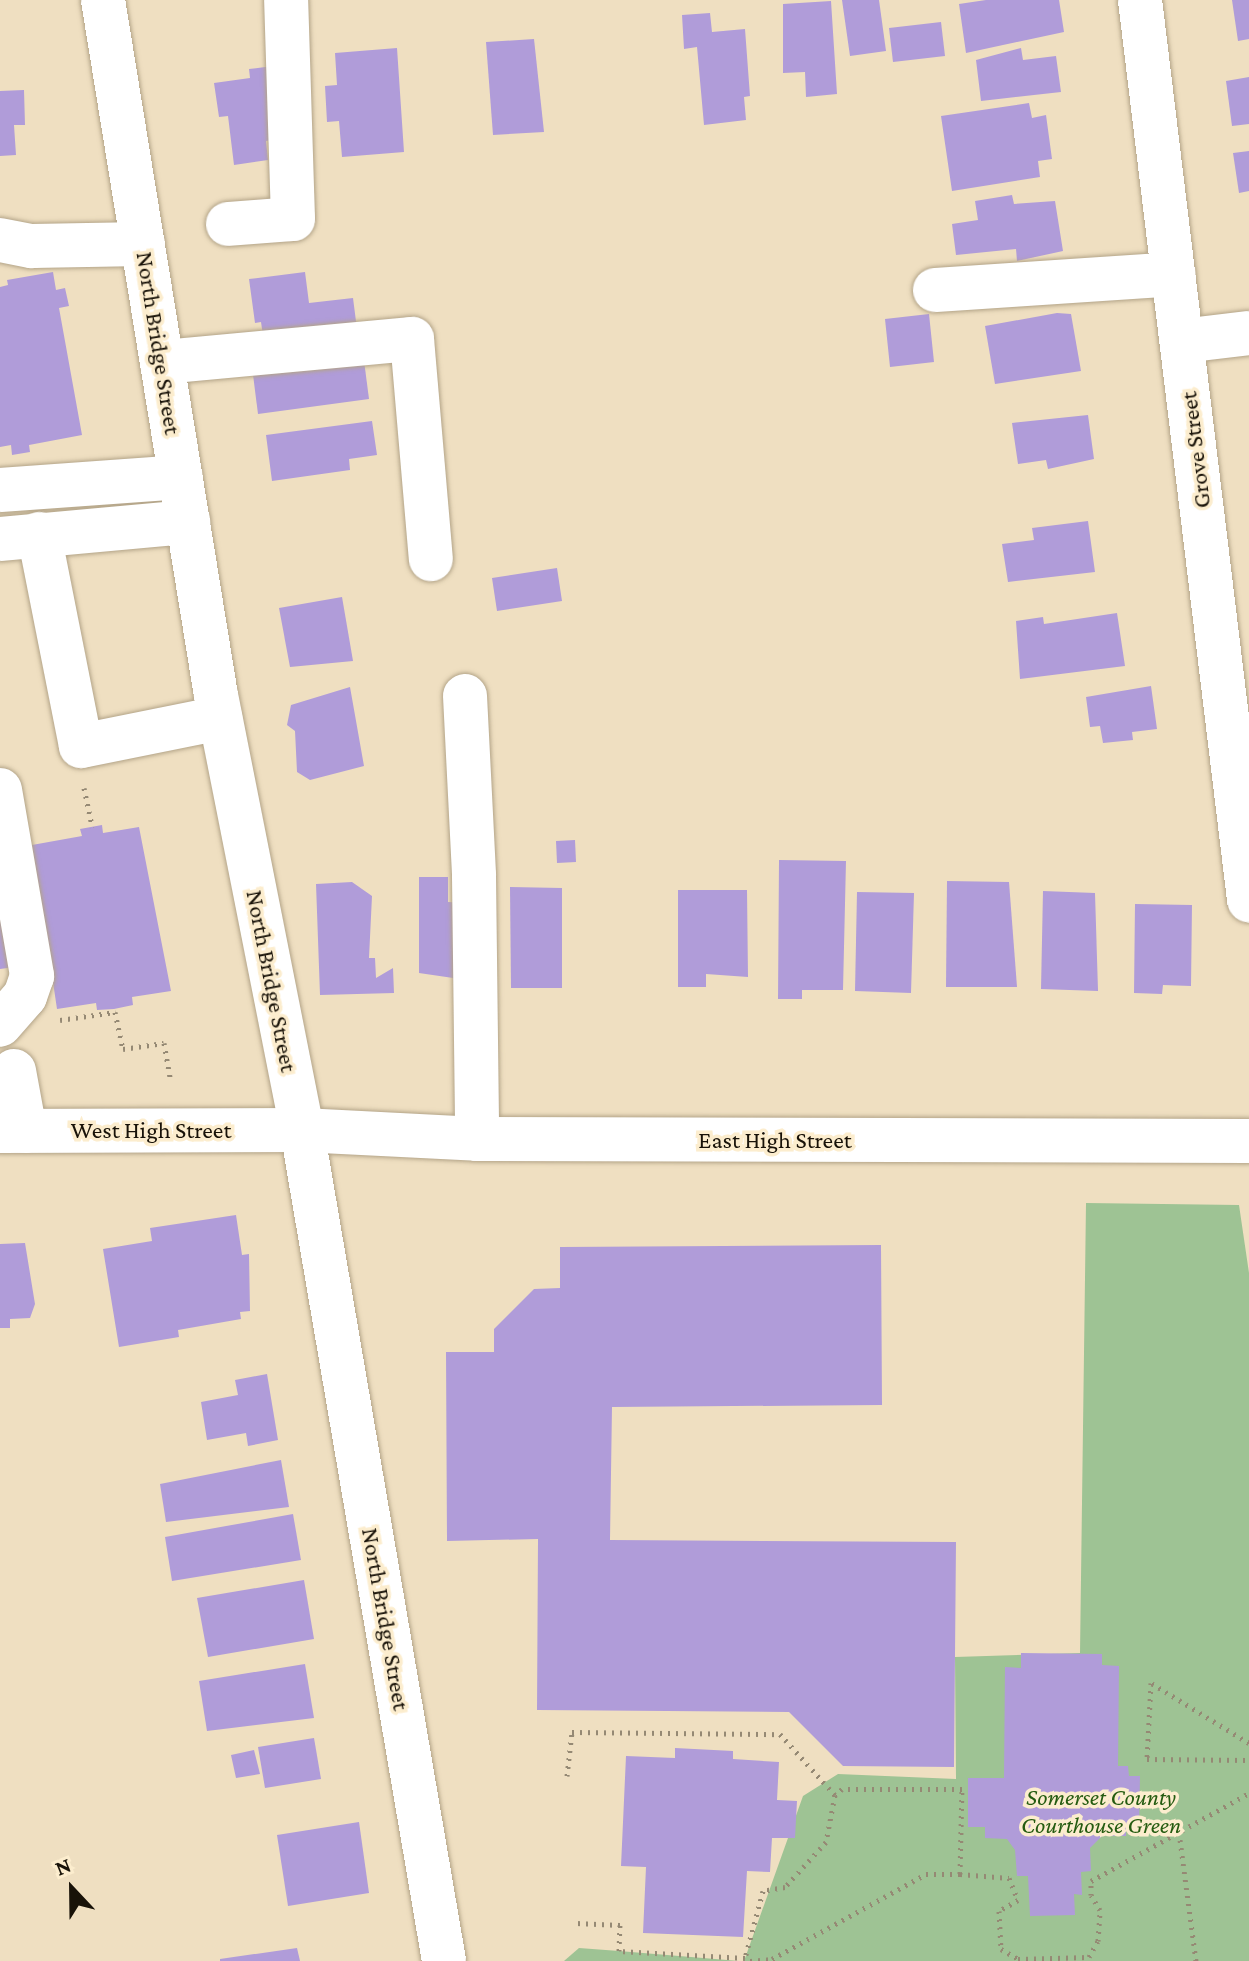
<!DOCTYPE html>
<html>
<head>
<meta charset="utf-8">
<style>
  body { margin:0 }
  #map { position:relative; width:1249px; height:1961px; overflow:hidden; background:#efdfc1; font-family:"Crimson Pro",serif }
  div>[style] { position:absolute }
  .green>* { inset:0; background:#9ec394 }
  .building>* { inset:0; background:#b09cd9 }
  .path>* { height:5px; margin-top:-2.5px; transform-origin:0; background:repeating-linear-gradient(90deg,#958974 0 2px,transparent 0 8px) }
  .roads { filter:drop-shadow(0 0 2px #b3a488) drop-shadow(0 0 2px #b3a488) }
  .minor>* { height:44px; margin:-22px; padding:0 22px; transform-origin:22px; border-radius:22px; background:#fff }
  span { translate:-50% -50%; white-space:nowrap; text-align:center; line-height:1.15; -webkit-text-stroke:7px #fcedce; paint-order:stroke }
  .street-label { font-size:24px; color:#181208 }
  .park-label { font-size:24px; color:#245b10; font-style:italic }
  .north { position:absolute; left:32px; top:1849px; width:80px; height:80px; -webkit-text-stroke:6px #fcedce; paint-order:stroke; rotate:338deg; font-size:22px; font-weight:700; line-height:32px; text-align:center; color:#181208 }
  .north::after { content:''; display:block; margin:auto; width:28px; height:36px; background:#181208; clip-path:polygon(50% 0,100% 100%,50% 72%,0 100%) }
</style>
</head>
<body>
<div id="map">
  <div class="green">
    <div style="clip-path:polygon(1086px 1203px,1239px 1205px,1249px 1273px,1249px 1961px,744px 1961px,803px 1796px,838px 1774px,956px 1779px,955px 1657px,1080px 1653px)"></div>
    <div style="clip-path:polygon(579px 1948px,619px 1951px,739px 1961px,564px 1961px)"></div>
  </div>
  <div class="building">
    <div style="clip-path:polygon(842px 0,879px 0,886px 51px,850px 56px)"></div>
    <div style="clip-path:polygon(986px 0,1059px 0,1064px 32px,966px 53px,959px 4px)"></div>
    <div style="clip-path:polygon(1232px 0,1249px 0,1249px 39px,1238px 41px)"></div>
    <div style="clip-path:polygon(831px 1px,837px 94px,806px 97px,805px 72px,783px 73px,783px 4px)"></div>
    <div style="clip-path:polygon(710px 13px,712px 32px,745px 29px,750px 96px,744px 97px,746px 120px,704px 125px,697px 47px,684px 49px,682px 15px)"></div>
    <div style="clip-path:polygon(941px 22px,945px 56px,893px 62px,889px 28px)"></div>
    <div style="clip-path:polygon(534px 39px,544px 132px,493px 135px,486px 42px)"></div>
    <div style="clip-path:polygon(397px 48px,404px 152px,342px 157px,339px 121px,327px 122px,325px 86px,337px 85px,335px 53px)"></div>
    <div style="clip-path:polygon(1021px 48px,1023px 60px,1056px 56px,1061px 92px,981px 101px,976px 60px)"></div>
    <div style="clip-path:polygon(273px 66px,277px 139px,266px 141px,268px 160px,234px 165px,228px 116px,219px 117px,214px 83px,250px 78px,249px 69px)"></div>
    <div style="clip-path:polygon(1249px 77px,1249px 124px,1232px 126px,1226px 81px)"></div>
    <div style="clip-path:polygon(24px 90px,25px 125px,14px 125px,16px 155px,0 156px,0 91px)"></div>
    <div style="clip-path:polygon(1029px 103px,1032px 118px,1046px 115px,1052px 159px,1038px 161px,1040px 177px,952px 191px,941px 116px)"></div>
    <div style="clip-path:polygon(1249px 151px,1249px 191px,1239px 193px,1233px 153px)"></div>
    <div style="clip-path:polygon(1012px 195px,1014px 204px,1055px 201px,1063px 251px,1017px 261px,1016px 249px,956px 255px,952px 224px,978px 220px,975px 201px)"></div>
    <div style="clip-path:polygon(53px 272px,56px 290px,65px 288px,69px 306px,59px 308px,82px 435px,29px 445px,30px 452px,12px 455px,11px 445px,0 447px,0 287px,8px 285px,7px 280px)"></div>
    <div style="clip-path:polygon(305px 272px,309px 303px,353px 298px,358px 337px,265px 349px,261px 322px,255px 323px,249px 279px)"></div>
    <div style="clip-path:polygon(1057px 313px,1071px 314px,1081px 371px,995px 384px,985px 326px)"></div>
    <div style="clip-path:polygon(929px 314px,934px 362px,890px 367px,885px 319px)"></div>
    <div style="clip-path:polygon(363px 353px,369px 399px,258px 414px,252px 367px)"></div>
    <div style="clip-path:polygon(1088px 415px,1094px 459px,1048px 469px,1046px 460px,1018px 464px,1012px 423px)"></div>
    <div style="clip-path:polygon(372px 421px,377px 455px,349px 459px,350px 470px,272px 481px,266px 435px)"></div>
    <div style="clip-path:polygon(1088px 521px,1095px 572px,1008px 582px,1002px 544px,1034px 540px,1032px 528px)"></div>
    <div style="clip-path:polygon(557px 568px,562px 601px,497px 611px,492px 578px)"></div>
    <div style="clip-path:polygon(342px 597px,353px 661px,290px 667px,279px 608px)"></div>
    <div style="clip-path:polygon(1117px 613px,1125px 666px,1020px 679px,1016px 621px,1043px 617px,1044px 624px)"></div>
    <div style="clip-path:polygon(1151px 686px,1157px 729px,1132px 732px,1133px 740px,1103px 743px,1100px 726px,1090px 727px,1086px 697px)"></div>
    <div style="clip-path:polygon(350px 687px,364px 766px,310px 780px,297px 772px,295px 731px,287px 725px,291px 705px)"></div>
    <div style="clip-path:polygon(102px 825px,103px 833px,139px 827px,171px 991px,132px 997px,133px 1005px,114px 1009px,97px 1010px,96px 1003px,57px 1009px,50px 962px,0 969px,0 917px,42px 910px,32px 845px,82px 836px,80px 829px)"></div>
    <div style="clip-path:polygon(575px 840px,576px 862px,557px 863px,556px 841px)"></div>
    <div style="clip-path:polygon(779px 860px,846px 861px,843px 990px,802px 990px,802px 999px,778px 999px)"></div>
    <div style="clip-path:polygon(419px 877px,448px 877px,448px 902px,463px 903px,460px 979px,419px 973px)"></div>
    <div style="clip-path:polygon(947px 881px,1009px 882px,1017px 987px,946px 987px)"></div>
    <div style="clip-path:polygon(352px 882px,372px 896px,369px 958px,375px 958px,376px 978px,393px 968px,394px 993px,320px 995px,316px 884px)"></div>
    <div style="clip-path:polygon(510px 887px,562px 888px,562px 988px,511px 988px)"></div>
    <div style="clip-path:polygon(678px 890px,747px 890px,748px 977px,706px 974px,706px 987px,678px 987px)"></div>
    <div style="clip-path:polygon(1043px 891px,1095px 893px,1098px 991px,1041px 989px)"></div>
    <div style="clip-path:polygon(857px 892px,914px 893px,911px 993px,855px 991px)"></div>
    <div style="clip-path:polygon(1135px 904px,1192px 905px,1191px 986px,1163px 985px,1162px 994px,1134px 993px)"></div>
    <div style="clip-path:polygon(236px 1215px,242px 1255px,249px 1254px,250px 1311px,240px 1312px,241px 1319px,178px 1330px,179px 1337px,119px 1347px,103px 1249px,152px 1241px,150px 1228px)"></div>
    <div style="clip-path:polygon(25px 1243px,35px 1304px,30px 1318px,10px 1319px,10px 1328px,0 1328px,0 1244px)"></div>
    <div style="clip-path:polygon(881px 1245px,882px 1405px,612px 1407px,610px 1540px,956px 1542px,954px 1767px,843px 1766px,789px 1712px,537px 1710px,538px 1539px,447px 1541px,446px 1352px,494px 1352px,494px 1329px,534px 1289px,560px 1288px,560px 1247px)"></div>
    <div style="clip-path:polygon(267px 1374px,278px 1440px,248px 1446px,246px 1433px,207px 1440px,201px 1402px,238px 1395px,235px 1380px)"></div>
    <div style="clip-path:polygon(281px 1460px,289px 1507px,166px 1522px,160px 1484px)"></div>
    <div style="clip-path:polygon(293px 1514px,301px 1560px,172px 1581px,165px 1537px)"></div>
    <div style="clip-path:polygon(304px 1580px,314px 1639px,208px 1657px,197px 1598px)"></div>
    <div style="clip-path:polygon(1021px 1653px,1102px 1654px,1102px 1665px,1119px 1666px,1118px 1766px,1128px 1766px,1129px 1776px,1140px 1776px,1139px 1830px,1126px 1826px,1126px 1836px,1102px 1836px,1090px 1848px,1091px 1871px,1081px 1872px,1082px 1895px,1074px 1894px,1075px 1915px,1030px 1916px,1028px 1876px,1017px 1876px,1015px 1850px,1007px 1839px,985px 1838px,985px 1827px,968px 1827px,968px 1778px,1004px 1778px,1005px 1667px,1021px 1668px)"></div>
    <div style="clip-path:polygon(305px 1664px,314px 1718px,207px 1731px,199px 1681px)"></div>
    <div style="clip-path:polygon(314px 1738px,321px 1779px,265px 1788px,258px 1747px)"></div>
    <div style="clip-path:polygon(675px 1748px,733px 1751px,733px 1759px,779px 1762px,777px 1800px,797px 1801px,795px 1838px,772px 1838px,770px 1872px,747px 1871px,743px 1937px,643px 1933px,646px 1867px,621px 1866px,626px 1756px,675px 1758px)"></div>
    <div style="clip-path:polygon(254px 1750px,260px 1774px,236px 1778px,231px 1755px)"></div>
    <div style="clip-path:polygon(359px 1822px,369px 1893px,288px 1906px,277px 1835px)"></div>
    <div style="clip-path:polygon(297px 1948px,300px 1961px,220px 1961px,220px 1959px)"></div>
  </div>
  <div class="path">
    <div style="left:84px;top:788px;width:40px;rotate:78deg"></div>
    <div style="left:60px;top:1020px;width:56px;rotate:-8.3deg"></div>
    <div style="left:115px;top:1012px;width:38px;rotate:78deg"></div>
    <div style="left:123px;top:1049px;width:41px;rotate:-8.3deg"></div>
    <div style="left:164px;top:1043px;width:36px;rotate:80deg"></div>
    <div style="left:1249px;top:1743px;width:115px;rotate:-148.5deg"></div>
    <div style="left:1151px;top:1683px;width:76px;rotate:93deg"></div>
    <div style="left:1147px;top:1759px;width:102px;rotate:0.6deg"></div>
    <div style="left:567px;top:1776px;width:44px;rotate:-83.5deg"></div>
    <div style="left:572px;top:1732px;width:208px;rotate:0.6deg"></div>
    <div style="left:780px;top:1734px;width:82px;rotate:48deg"></div>
    <div style="left:835px;top:1795px;width:48px;rotate:100.8deg"></div>
    <div style="left:826px;top:1842px;width:61px;rotate:132.3deg"></div>
    <div style="left:785px;top:1887px;width:22px;rotate:170deg"></div>
    <div style="left:763px;top:1891px;width:69px;rotate:105deg"></div>
    <div style="left:745px;top:1958px;width:126px;rotate:-176.8deg"></div>
    <div style="left:619px;top:1951px;width:26px;rotate:-88deg"></div>
    <div style="left:620px;top:1925px;width:44px;rotate:-177.4deg"></div>
    <div style="left:1179px;top:1832px;width:130px;rotate:82.5deg"></div>
    <div style="left:960px;top:1874px;width:49px;rotate:4.7deg"></div>
    <div style="left:1009px;top:1878px;width:24px;rotate:68deg"></div>
    <div style="left:1018px;top:1900px;width:22px;rotate:150deg"></div>
    <div style="left:999px;top:1911px;width:38px;rotate:87deg"></div>
    <div style="left:1001px;top:1949px;width:20px;rotate:30deg"></div>
    <div style="left:1018px;top:1959px;width:71px;rotate:-1.6deg"></div>
    <div style="left:1089px;top:1957px;width:18px;rotate:-61deg"></div>
    <div style="left:1098px;top:1941px;width:31px;rotate:-86deg"></div>
    <div style="left:1100px;top:1910px;width:17px;rotate:-121deg"></div>
    <div style="left:1091px;top:1895px;width:14px;rotate:-90deg"></div>
    <div style="left:1091px;top:1881px;width:181px;rotate:-29.1deg"></div>
    <div style="left:750px;top:1961px;width:22px;rotate:-5deg"></div>
    <div style="left:772px;top:1959px;width:176px;rotate:-28.9deg"></div>
    <div style="left:926px;top:1874px;width:34px"></div>
    <div style="left:960px;top:1874px;width:85px;rotate:-88.7deg"></div>
    <div style="left:962px;top:1789px;width:120px;rotate:180deg"></div>
    <div style="left:842px;top:1789px;width:9px;rotate:139deg"></div>
  </div>
  <div class="roads">
    <div class="minor">
      <div style="left:103px;top:0;width:704px;rotate:80.77deg"></div>
      <div style="left:216px;top:695px;width:443px;rotate:78.8deg"></div>
      <div style="left:302px;top:1130px;width:843px;rotate:80.3deg"></div>
      <div style="left:1140px;top:0;width:907px;rotate:83.09deg"></div>
      <div style="left:228px;top:224px;width:65px;rotate:-4.4deg"></div>
      <div style="left:293px;top:219px;width:219px;rotate:-91.8deg"></div>
      <div style="left:0;top:240px;width:33px;rotate:11deg"></div>
      <div style="left:32px;top:246px;width:111px;rotate:-1deg"></div>
      <div style="left:935px;top:290px;width:239px;rotate:-3.8deg"></div>
      <div style="left:1182px;top:341px;width:67px;rotate:-6.8deg"></div>
      <div style="left:162px;top:362px;width:251px;rotate:-5.3deg"></div>
      <div style="left:412px;top:339px;width:221px;rotate:85.1deg"></div>
      <div style="left:0;top:490px;width:181px;rotate:-4.1deg"></div>
      <div style="left:39px;top:534px;width:216px;rotate:78.8deg"></div>
      <div style="left:81px;top:746px;width:142px;rotate:-11.4deg"></div>
      <div style="left:0;top:539px;width:189px;rotate:-5.2deg"></div>
      <div style="left:465px;top:696px;width:180px;rotate:87.1deg"></div>
      <div style="left:474px;top:876px;width:263px;rotate:89.3deg"></div>
      <div style="left:0;top:790px;width:189px;rotate:80.2deg"></div>
      <div style="left:32px;top:976px;width:21px;rotate:109deg"></div>
      <div style="left:25px;top:996px;width:38px;rotate:131deg"></div>
      <div style="left:14px;top:1071px;width:61px;rotate:79.6deg"></div>
      <div style="left:0;top:1131px;width:302px;rotate:-0.2deg"></div>
      <div style="left:302px;top:1130px;width:175px;rotate:2.9deg"></div>
      <div style="left:477px;top:1139px;width:772px;rotate:0.15deg"></div>
    </div>
  </div>
  <div class="street-label">
    <span style="left:159px;top:343px;rotate:81deg">North Bridge Street</span>
    <span style="left:1195px;top:450px;rotate:-97deg">Grove Street</span>
    <span style="left:272px;top:981px;rotate:79deg">North Bridge Street</span>
    <span style="left:151px;top:1130px">West High Street</span>
    <span style="left:775px;top:1140px">East High Street</span>
    <span style="left:386px;top:1619px;rotate:80deg">North Bridge Street</span>
  </div>
  <div class="park-label">
    <span style="left:1101px;top:1811px">Somerset County<br>Courthouse Green</span>
  </div>
  <div class="north">N</div>
</div>
</body>
</html>
